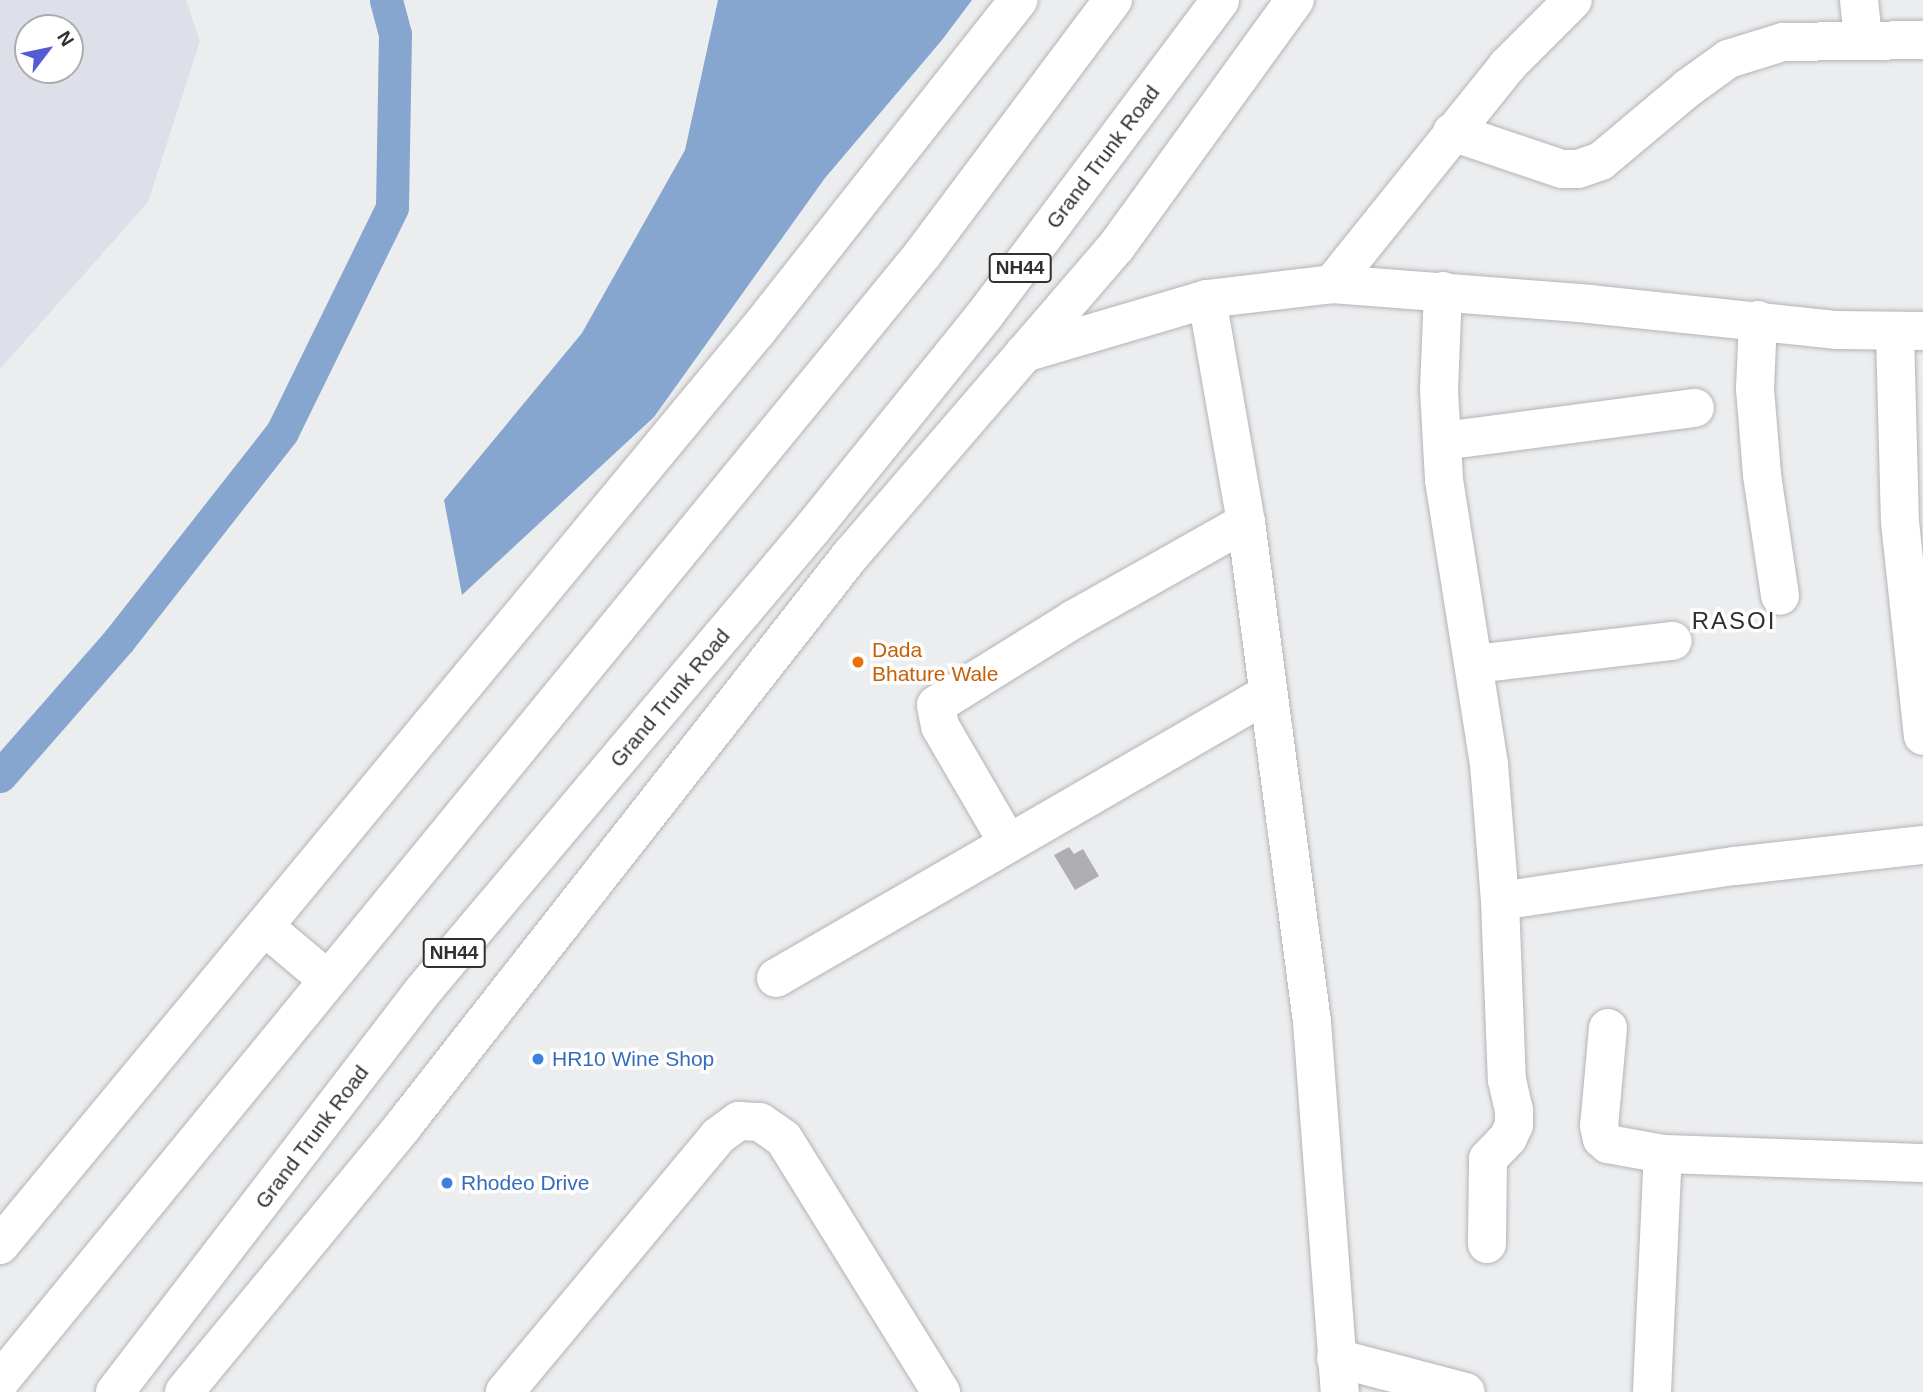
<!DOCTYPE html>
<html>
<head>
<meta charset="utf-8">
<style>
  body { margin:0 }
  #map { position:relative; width:1923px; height:1392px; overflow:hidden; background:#ecedef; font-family:Helvetica,sans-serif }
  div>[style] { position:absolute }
  .built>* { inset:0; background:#dee0e9 }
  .water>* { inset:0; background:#87a6cf }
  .canal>* { height:33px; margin:-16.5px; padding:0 16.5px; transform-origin:16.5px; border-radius:16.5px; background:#87a6cf }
  .building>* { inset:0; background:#afafb2 }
  .roads { filter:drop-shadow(0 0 2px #b4b4b6) drop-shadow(0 0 2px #b4b4b6) }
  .minor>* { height:38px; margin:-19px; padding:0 19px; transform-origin:19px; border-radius:19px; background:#fff }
  .highway>* { height:38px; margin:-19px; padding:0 19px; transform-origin:19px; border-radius:19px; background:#fff }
  .dots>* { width:19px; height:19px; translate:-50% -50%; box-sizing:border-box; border:4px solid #fff; border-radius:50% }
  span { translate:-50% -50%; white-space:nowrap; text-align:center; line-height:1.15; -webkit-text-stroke:7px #fff; paint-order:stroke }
  .shield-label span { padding:2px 5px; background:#fff; border:2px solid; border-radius:5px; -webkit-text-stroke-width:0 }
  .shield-label { font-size:19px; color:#303031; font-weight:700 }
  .street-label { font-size:21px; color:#303031 }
  .food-label { font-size:21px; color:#c56008 }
  .left { translate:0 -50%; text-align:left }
  .shop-label { font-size:21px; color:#366cbe }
  .quarter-label { font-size:24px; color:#303031; letter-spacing:2px }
  .north { position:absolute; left:14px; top:14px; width:70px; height:70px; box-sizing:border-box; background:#fff; border:2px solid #acacad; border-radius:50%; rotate:58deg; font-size:19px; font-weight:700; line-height:28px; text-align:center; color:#303031 }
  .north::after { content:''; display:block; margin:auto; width:24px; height:32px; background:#555bd2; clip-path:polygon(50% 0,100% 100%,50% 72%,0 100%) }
</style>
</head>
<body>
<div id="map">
  <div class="built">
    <div style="clip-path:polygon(evenodd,0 0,186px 0,200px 41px,148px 202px,0 369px,0 0,28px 28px,70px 28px,70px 70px,28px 70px,28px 28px)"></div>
  </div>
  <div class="water">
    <div style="clip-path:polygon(718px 0,972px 0,942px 40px,825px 178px,654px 417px,462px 595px,444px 500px,582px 333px,685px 150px)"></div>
  </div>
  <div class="canal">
    <div style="left:0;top:776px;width:181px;rotate:-48.8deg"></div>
    <div style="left:119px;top:640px;width:264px;rotate:-51.9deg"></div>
    <div style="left:282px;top:432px;width:250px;rotate:-63.9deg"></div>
    <div style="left:392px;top:207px;width:173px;rotate:-89deg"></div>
    <div style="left:395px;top:34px;width:35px;rotate:-105deg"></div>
  </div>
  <div class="building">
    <div style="clip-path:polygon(1069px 847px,1074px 854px,1083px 849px,1099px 876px,1075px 890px,1054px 855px)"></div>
  </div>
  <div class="roads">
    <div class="minor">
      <div style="left:1859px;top:0;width:39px;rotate:84deg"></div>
      <div style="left:1452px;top:132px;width:116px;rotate:18.6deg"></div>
      <div style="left:1562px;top:169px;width:16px"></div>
      <div style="left:1578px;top:169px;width:24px;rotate:-19deg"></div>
      <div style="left:1601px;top:161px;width:114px;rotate:-40deg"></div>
      <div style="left:1688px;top:88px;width:49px;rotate:-35.9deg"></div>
      <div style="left:1728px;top:59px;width:58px;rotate:-17.2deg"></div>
      <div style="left:1783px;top:42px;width:140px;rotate:-0.8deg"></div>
      <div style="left:1332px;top:284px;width:280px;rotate:-51.2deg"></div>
      <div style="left:1507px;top:66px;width:93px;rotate:-45deg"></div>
      <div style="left:1443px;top:291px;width:99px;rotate:92.3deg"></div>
      <div style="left:1439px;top:390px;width:90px;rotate:86.8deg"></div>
      <div style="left:1444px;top:480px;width:288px;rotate:81deg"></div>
      <div style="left:1489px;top:764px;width:137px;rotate:85.4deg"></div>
      <div style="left:1500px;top:901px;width:179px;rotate:87.8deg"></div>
      <div style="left:1507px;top:1080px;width:31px;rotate:77deg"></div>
      <div style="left:1514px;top:1110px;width:15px;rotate:90deg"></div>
      <div style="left:1514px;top:1125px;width:14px;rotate:115deg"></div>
      <div style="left:1508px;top:1138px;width:29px;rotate:134deg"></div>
      <div style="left:1488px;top:1159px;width:85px;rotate:90.7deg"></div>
      <div style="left:1207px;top:299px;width:226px;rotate:80.1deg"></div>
      <div style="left:1246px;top:522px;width:504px;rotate:82.48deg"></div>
      <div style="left:1312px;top:1022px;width:371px;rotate:85.7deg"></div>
      <div style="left:1758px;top:320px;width:69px;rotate:92.5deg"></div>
      <div style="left:1755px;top:389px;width:86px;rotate:85.3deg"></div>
      <div style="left:1762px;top:475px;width:122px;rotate:81.5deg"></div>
      <div style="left:1895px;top:333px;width:189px;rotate:88.5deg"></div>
      <div style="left:1900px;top:522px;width:215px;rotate:83.9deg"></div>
      <div style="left:1024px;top:353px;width:191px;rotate:-16.4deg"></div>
      <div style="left:1207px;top:299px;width:126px;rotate:-6.8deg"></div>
      <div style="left:1332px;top:284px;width:258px;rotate:4.4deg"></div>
      <div style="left:1589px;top:304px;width:250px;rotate:6deg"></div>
      <div style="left:1838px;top:330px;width:85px;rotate:0.7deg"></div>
      <div style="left:1443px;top:441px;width:254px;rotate:-7.5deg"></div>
      <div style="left:1476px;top:664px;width:198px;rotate:-6.7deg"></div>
      <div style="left:1008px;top:843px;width:135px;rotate:-120.2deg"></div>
      <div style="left:940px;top:726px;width:21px;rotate:-101deg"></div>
      <div style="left:936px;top:705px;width:163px;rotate:-31.9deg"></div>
      <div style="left:1074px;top:619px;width:197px;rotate:-29.4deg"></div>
      <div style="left:1500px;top:901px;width:238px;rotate:-8.5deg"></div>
      <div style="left:1735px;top:866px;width:189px;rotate:-6.4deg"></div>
      <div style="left:776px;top:978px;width:567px;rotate:-30.05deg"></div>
      <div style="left:1608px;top:1028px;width:98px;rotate:95.2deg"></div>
      <div style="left:1599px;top:1126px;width:13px;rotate:77deg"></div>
      <div style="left:1602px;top:1139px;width:8px;rotate:40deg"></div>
      <div style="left:1608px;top:1144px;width:56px;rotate:10.3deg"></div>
      <div style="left:1663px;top:1154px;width:260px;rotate:2deg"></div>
      <div style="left:0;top:1245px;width:1187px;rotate:-50.37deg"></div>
      <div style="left:757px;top:331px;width:422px;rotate:-51.7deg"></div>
      <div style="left:1336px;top:1358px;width:134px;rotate:14.7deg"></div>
      <div style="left:184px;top:1392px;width:345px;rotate:-50.5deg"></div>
      <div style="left:403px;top:1126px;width:724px;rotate:-51.9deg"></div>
      <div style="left:850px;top:556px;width:408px;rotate:-49.3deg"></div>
      <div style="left:1116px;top:247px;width:305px;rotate:-54.1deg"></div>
      <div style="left:505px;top:1392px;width:333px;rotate:-50.2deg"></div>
      <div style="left:718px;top:1136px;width:26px;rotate:-36deg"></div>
      <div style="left:739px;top:1121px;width:21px;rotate:3deg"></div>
      <div style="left:760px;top:1122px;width:29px;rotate:35deg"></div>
      <div style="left:784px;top:1139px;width:298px;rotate:58.2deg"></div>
      <div style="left:1652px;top:1392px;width:238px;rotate:-87.4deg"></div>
    </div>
    <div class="highway">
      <div style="left:265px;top:927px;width:82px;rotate:40.1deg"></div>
      <div style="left:0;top:1381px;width:1455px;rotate:-50.69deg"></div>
      <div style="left:922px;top:255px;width:319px;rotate:-53.2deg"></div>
      <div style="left:115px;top:1392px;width:504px;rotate:-52.49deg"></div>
      <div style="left:422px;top:992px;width:605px;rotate:-49.89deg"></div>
      <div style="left:812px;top:529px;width:274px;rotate:-51.1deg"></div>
      <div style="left:984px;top:316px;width:394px;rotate:-53.2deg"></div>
    </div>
  </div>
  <div class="dots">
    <div style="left:858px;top:662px;background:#e8710a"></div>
    <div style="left:538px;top:1059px;background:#3f7fe0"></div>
    <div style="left:447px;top:1183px;background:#3f7fe0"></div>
  </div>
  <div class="shield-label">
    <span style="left:1020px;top:268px">NH44</span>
    <span style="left:454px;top:953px">NH44</span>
  </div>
  <div class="street-label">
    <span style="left:1103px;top:157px;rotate:-53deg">Grand Trunk Road</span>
    <span style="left:670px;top:698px;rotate:-50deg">Grand Trunk Road</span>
    <span style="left:312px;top:1137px;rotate:-53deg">Grand Trunk Road</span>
  </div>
  <div class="food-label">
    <span class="left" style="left:872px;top:662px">Dada<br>Bhature Wale</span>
  </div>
  <div class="shop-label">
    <span class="left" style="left:552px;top:1059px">HR10 Wine Shop</span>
    <span class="left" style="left:461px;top:1183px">Rhodeo Drive</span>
  </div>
  <div class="quarter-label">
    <span style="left:1734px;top:621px">RASOI</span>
  </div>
  <div class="north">N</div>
</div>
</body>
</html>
